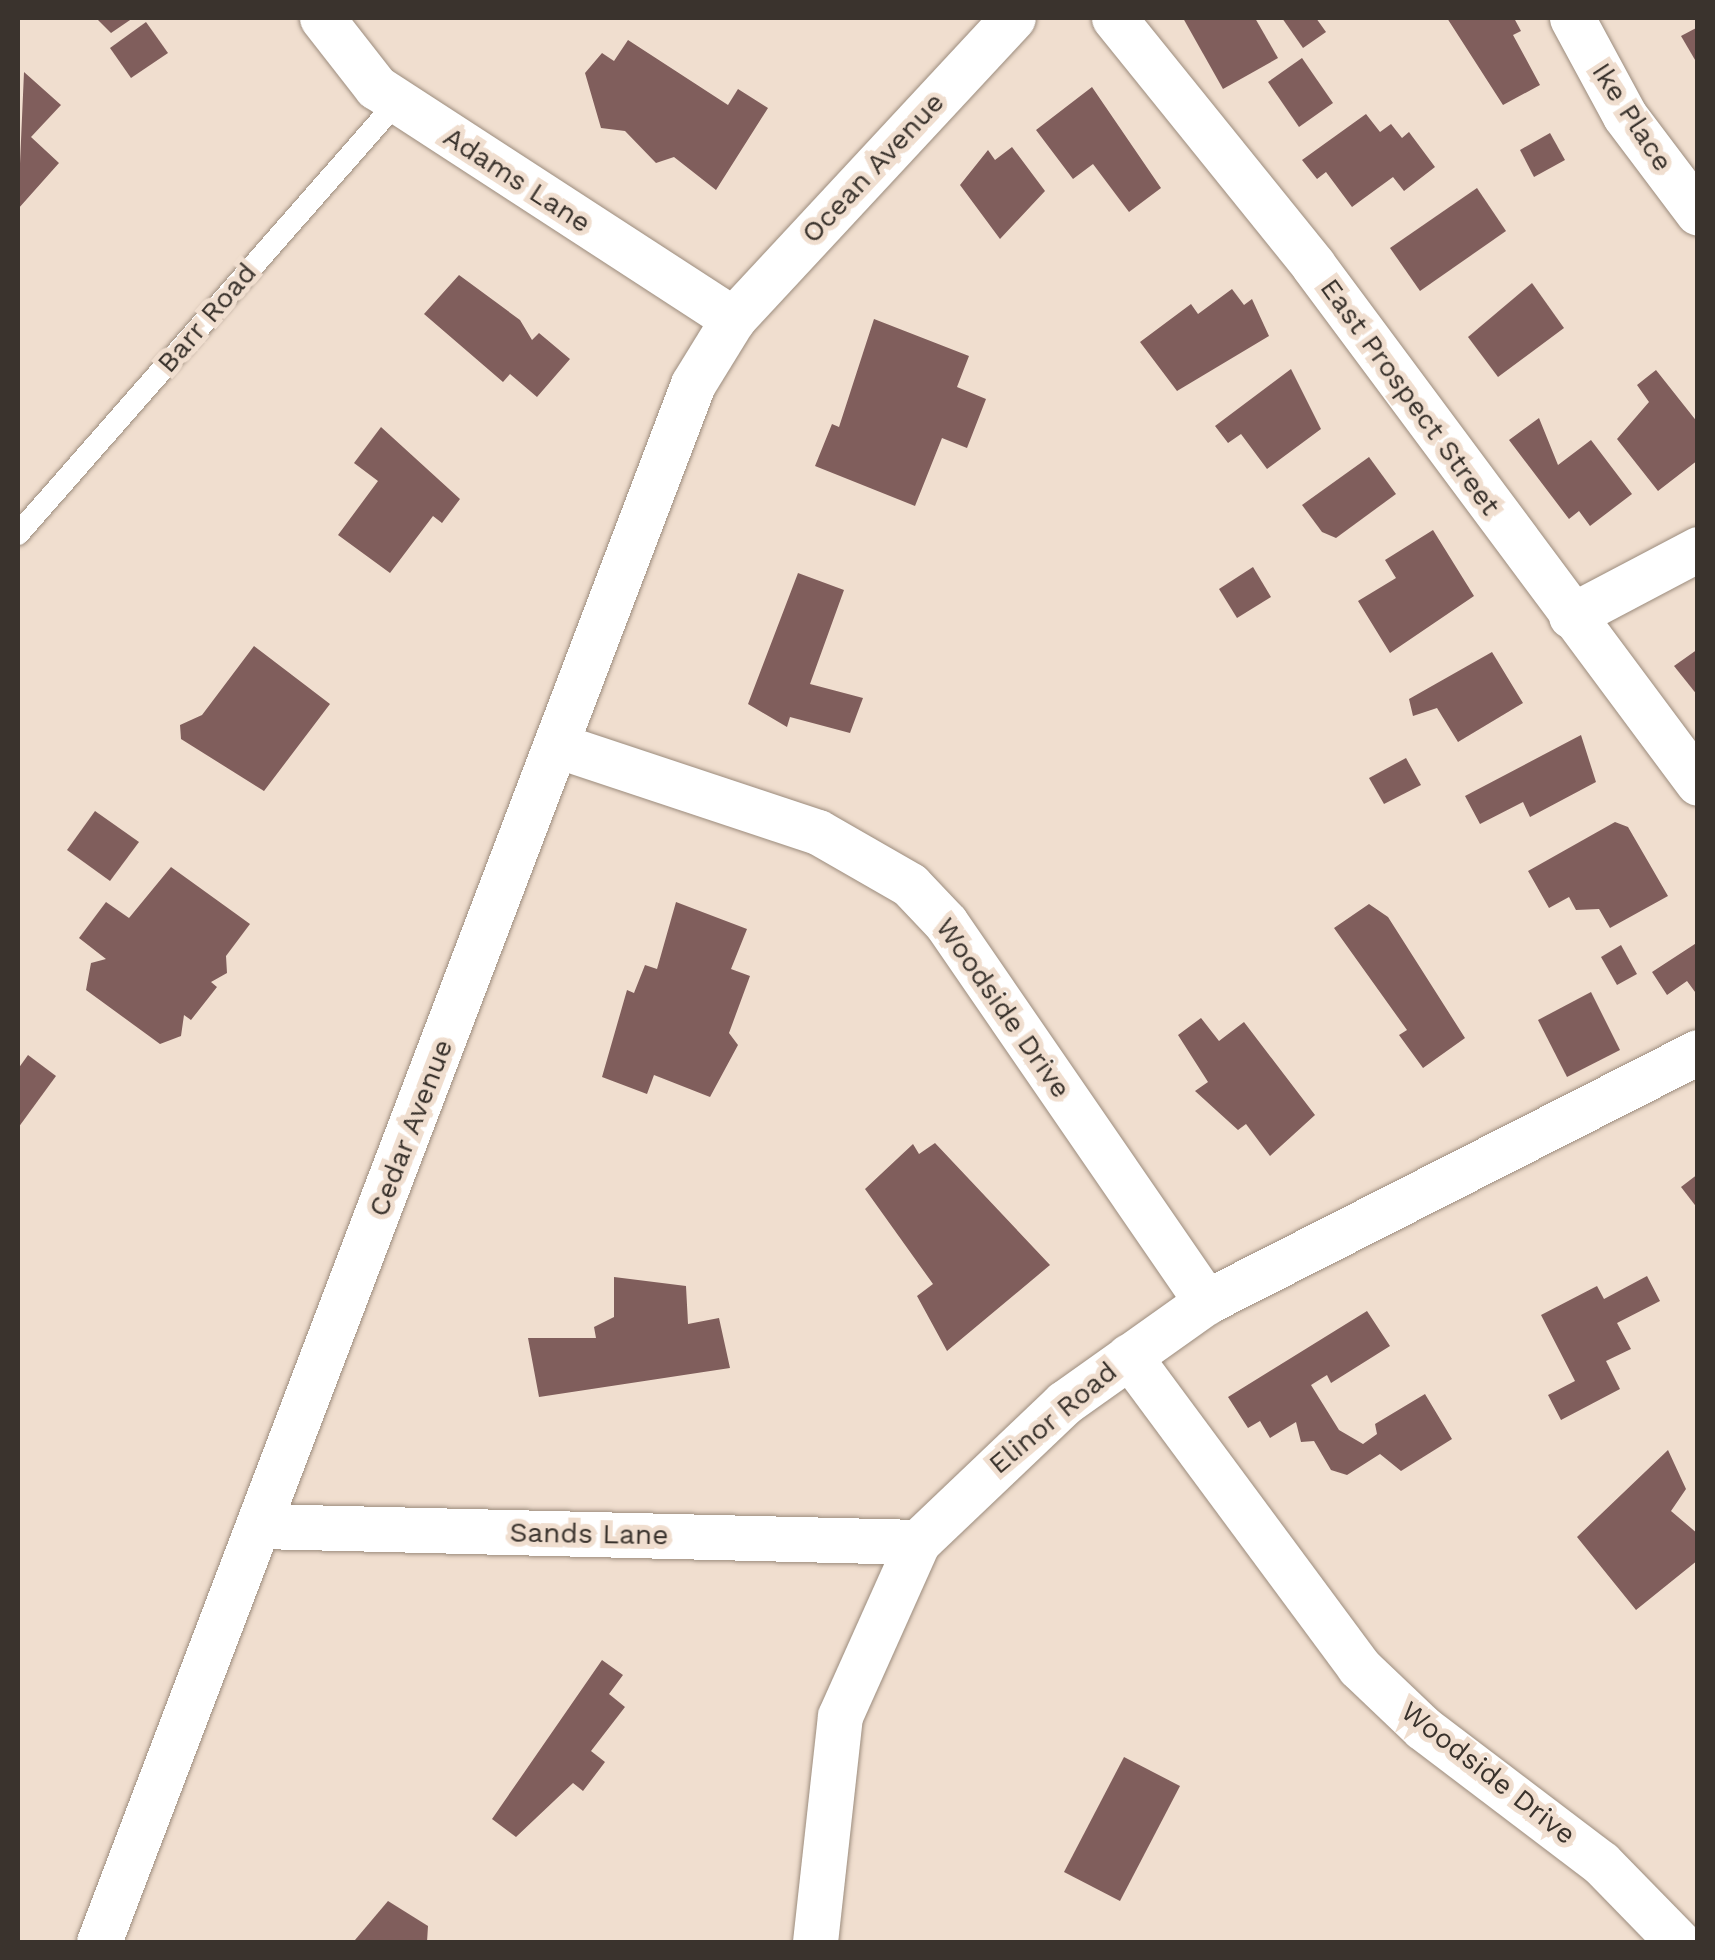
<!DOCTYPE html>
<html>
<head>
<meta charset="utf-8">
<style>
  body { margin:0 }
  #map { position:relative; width:1715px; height:1960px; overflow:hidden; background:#f0decf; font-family:"Work Sans",sans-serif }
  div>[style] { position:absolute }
  .building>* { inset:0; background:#805e5c }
  .roads { filter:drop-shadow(0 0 2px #9c8c7d) drop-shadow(0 0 2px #9c8c7d) }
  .service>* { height:22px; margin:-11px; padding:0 11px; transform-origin:11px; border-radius:11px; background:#fff }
  .minor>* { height:45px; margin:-22.5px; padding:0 22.5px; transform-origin:22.5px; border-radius:22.5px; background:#fff }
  span { translate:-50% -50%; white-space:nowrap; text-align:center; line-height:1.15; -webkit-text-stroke:10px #f0decf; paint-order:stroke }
  .street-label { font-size:28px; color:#3a332d }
  .frame { position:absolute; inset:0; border:20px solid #3a332d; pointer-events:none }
</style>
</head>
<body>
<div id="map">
  <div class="building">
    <div style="clip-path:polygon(96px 18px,133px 18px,111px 33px)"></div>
    <div style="clip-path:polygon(1183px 18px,1255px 18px,1278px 58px,1223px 89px)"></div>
    <div style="clip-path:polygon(1282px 18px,1316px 18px,1326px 32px,1303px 48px)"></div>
    <div style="clip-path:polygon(1447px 18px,1514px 18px,1521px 31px,1513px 35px,1540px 85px,1503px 105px)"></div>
    <div style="clip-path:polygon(146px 22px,168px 53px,131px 78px,110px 48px)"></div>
    <div style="clip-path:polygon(1698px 27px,1698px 65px,1681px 36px)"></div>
    <div style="clip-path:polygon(628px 40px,728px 105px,738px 89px,768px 108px,716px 190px,674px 157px,656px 163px,625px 131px,601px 128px,585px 73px,602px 53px,614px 61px)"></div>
    <div style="clip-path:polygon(1302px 58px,1333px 103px,1299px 127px,1268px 82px)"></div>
    <div style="clip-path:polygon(24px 72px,61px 105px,31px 137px,59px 163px,18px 209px)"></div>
    <div style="clip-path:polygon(1092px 87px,1161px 188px,1129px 212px,1093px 164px,1073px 179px,1036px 130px)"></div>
    <div style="clip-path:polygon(1366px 114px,1380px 132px,1391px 124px,1402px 138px,1409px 132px,1435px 167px,1404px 191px,1393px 177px,1352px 207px,1326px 172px,1317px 179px,1302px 160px)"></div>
    <div style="clip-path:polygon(1550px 133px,1565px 160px,1534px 177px,1520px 150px)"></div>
    <div style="clip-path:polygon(1012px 147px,1045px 191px,1000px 239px,960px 185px,988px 150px,995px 160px)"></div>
    <div style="clip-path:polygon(1477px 188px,1506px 231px,1420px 291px,1390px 248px)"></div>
    <div style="clip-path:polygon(459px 275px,520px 320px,532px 340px,539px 333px,570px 359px,537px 397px,510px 374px,503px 382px,424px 314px)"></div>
    <div style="clip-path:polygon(1532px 283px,1564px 328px,1498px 377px,1468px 337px)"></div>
    <div style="clip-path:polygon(1232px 289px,1244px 305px,1252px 299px,1269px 336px,1177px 391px,1140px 342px,1191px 304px,1198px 314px)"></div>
    <div style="clip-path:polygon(874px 319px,969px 356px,957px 387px,986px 399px,967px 448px,942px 438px,915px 506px,815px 466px,832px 424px,839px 427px)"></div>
    <div style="clip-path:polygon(1291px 369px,1321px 429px,1267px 469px,1241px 434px,1228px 443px,1215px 426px)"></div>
    <div style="clip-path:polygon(1656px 370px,1698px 423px,1698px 460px,1658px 491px,1617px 439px,1649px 402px,1637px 385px)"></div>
    <div style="clip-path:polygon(1539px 418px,1558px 465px,1591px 440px,1632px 494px,1590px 526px,1579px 511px,1569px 519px,1509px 440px)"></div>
    <div style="clip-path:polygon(381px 427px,460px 499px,442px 523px,433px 516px,390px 573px,338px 535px,378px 481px,354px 463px)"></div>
    <div style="clip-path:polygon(1369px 457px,1396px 494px,1336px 538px,1322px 532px,1302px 505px)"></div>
    <div style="clip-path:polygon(1433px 530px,1474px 596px,1390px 653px,1358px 601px,1396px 578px,1385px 560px)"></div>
    <div style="clip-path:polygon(1253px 567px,1271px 597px,1237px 618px,1219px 589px)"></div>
    <div style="clip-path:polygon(798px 573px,844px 590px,810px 684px,863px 698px,850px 733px,790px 717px,787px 727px,748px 704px)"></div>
    <div style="clip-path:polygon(254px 646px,330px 704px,264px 791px,181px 739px,180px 725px,202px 715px)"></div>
    <div style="clip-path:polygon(1698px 649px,1698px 696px,1674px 666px)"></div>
    <div style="clip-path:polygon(1492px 652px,1523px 703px,1458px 742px,1437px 708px,1413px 716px,1409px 699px)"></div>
    <div style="clip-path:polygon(1581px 735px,1596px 782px,1530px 817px,1523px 802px,1480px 824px,1465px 796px)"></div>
    <div style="clip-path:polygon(1406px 758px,1421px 785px,1384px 804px,1369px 778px)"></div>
    <div style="clip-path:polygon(95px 811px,139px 842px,110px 881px,67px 850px)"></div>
    <div style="clip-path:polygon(1615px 822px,1628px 827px,1668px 896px,1610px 928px,1599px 909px,1576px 910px,1569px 897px,1549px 908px,1528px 871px)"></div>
    <div style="clip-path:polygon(171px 867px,250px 924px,226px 956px,227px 973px,211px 982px,217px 987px,191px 1020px,184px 1015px,181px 1036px,160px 1044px,86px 990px,91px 963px,106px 959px,79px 938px,106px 902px,129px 918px)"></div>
    <div style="clip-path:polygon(676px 902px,747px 929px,731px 969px,750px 976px,729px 1033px,738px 1045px,710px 1097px,654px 1075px,647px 1094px,602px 1077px,627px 990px,634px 993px,645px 965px,657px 969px)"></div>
    <div style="clip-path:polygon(1369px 904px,1388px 917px,1465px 1038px,1423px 1068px,1399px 1035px,1407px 1030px,1334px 928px)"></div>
    <div style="clip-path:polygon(1698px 942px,1698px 996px,1687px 981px,1667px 995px,1652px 972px)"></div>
    <div style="clip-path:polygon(1621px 945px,1637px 974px,1617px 985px,1601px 957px)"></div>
    <div style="clip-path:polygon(1591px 992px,1620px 1050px,1567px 1077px,1538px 1020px)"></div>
    <div style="clip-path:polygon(1201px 1018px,1219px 1041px,1244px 1022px,1315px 1115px,1270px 1156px,1246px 1124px,1238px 1130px,1195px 1091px,1208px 1082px,1178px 1035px)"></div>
    <div style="clip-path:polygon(28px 1055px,56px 1076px,18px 1128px,18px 1069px)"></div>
    <div style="clip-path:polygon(935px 1143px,1050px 1265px,947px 1351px,917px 1296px,933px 1284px,865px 1189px,913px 1144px,919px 1154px)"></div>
    <div style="clip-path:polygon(1698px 1174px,1698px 1209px,1681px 1187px)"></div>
    <div style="clip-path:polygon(1647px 1276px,1660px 1301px,1617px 1323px,1631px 1349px,1606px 1361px,1620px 1389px,1561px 1420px,1548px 1395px,1575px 1381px,1541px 1315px,1597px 1286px,1604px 1299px)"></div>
    <div style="clip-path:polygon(614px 1277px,686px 1286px,688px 1324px,719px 1318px,730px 1368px,539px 1397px,528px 1338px,596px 1338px,594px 1327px,614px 1317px)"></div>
    <div style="clip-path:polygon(1367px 1311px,1390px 1346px,1331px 1383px,1327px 1375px,1311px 1385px,1339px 1430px,1363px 1444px,1377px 1434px,1375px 1424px,1425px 1394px,1452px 1439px,1401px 1471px,1380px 1454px,1347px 1475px,1331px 1470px,1314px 1441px,1301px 1442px,1296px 1422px,1270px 1438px,1260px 1421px,1248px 1428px,1228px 1397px)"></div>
    <div style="clip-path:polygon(1668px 1450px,1686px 1489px,1671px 1511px,1698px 1534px,1698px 1560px,1636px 1610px,1577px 1537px)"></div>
    <div style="clip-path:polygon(602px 1660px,623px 1675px,609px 1694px,625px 1707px,591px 1751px,605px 1762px,583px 1791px,573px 1783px,516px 1837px,492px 1819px)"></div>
    <div style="clip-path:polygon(1124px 1757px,1180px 1786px,1120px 1901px,1064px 1872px)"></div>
    <div style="clip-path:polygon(388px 1901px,428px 1926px,427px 1942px,355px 1940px)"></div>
  </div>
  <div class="roads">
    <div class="service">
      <div style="left:18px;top:534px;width:575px;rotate:-48.74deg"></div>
    </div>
    <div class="minor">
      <div style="left:322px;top:18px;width:88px;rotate:52deg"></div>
      <div style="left:376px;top:87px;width:426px;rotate:33deg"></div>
      <div style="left:1114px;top:18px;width:317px;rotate:51.1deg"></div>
      <div style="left:1313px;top:265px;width:645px;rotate:53.38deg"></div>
      <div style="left:1572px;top:18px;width:111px;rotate:61.6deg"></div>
      <div style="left:1625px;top:116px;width:121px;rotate:53deg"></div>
      <div style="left:1571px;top:616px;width:144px;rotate:-27.8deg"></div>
      <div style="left:556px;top:745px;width:276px;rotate:18.4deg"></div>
      <div style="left:818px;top:832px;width:106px;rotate:29.9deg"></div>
      <div style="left:910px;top:885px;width:52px;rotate:46.5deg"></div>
      <div style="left:946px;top:923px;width:460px;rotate:55.5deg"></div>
      <div style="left:1129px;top:1356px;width:387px;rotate:53.5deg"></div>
      <div style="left:1359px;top:1667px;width:88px;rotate:43.6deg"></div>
      <div style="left:1423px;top:1728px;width:223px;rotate:37.2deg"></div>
      <div style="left:1601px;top:1863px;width:110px;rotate:45.7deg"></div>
      <div style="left:260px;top:1526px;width:658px;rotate:1.39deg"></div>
      <div style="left:99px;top:1942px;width:1667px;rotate:-69.13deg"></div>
      <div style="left:693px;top:384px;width:76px;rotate:-58.4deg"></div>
      <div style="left:733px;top:319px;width:411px;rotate:-47.1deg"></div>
      <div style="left:815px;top:1942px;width:227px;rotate:-83.7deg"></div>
      <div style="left:840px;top:1716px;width:191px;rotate:-65.9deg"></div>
      <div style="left:918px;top:1542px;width:202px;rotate:-43.6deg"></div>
      <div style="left:1064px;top:1403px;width:174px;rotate:-35.4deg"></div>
      <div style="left:1206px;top:1302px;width:552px;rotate:-26.94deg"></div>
    </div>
  </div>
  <div class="street-label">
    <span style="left:1632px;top:117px;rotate:57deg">Ike Place</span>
    <span style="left:873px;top:168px;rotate:-47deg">Ocean Avenue</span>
    <span style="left:517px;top:180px;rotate:33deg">Adams Lane</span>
    <span style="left:207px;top:318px;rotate:-49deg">Barr Road</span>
    <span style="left:1410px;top:397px;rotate:54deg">East Prospect Street</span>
    <span style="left:1003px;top:1008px;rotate:55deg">Woodside Drive</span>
    <span style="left:411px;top:1128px;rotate:-69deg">Cedar Avenue</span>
    <span style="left:1053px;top:1418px;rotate:-40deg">Elinor Road</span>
    <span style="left:589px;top:1534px;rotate:1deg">Sands Lane</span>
    <span style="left:1488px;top:1773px;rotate:38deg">Woodside Drive</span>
  </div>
  <div class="frame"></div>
</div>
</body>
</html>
